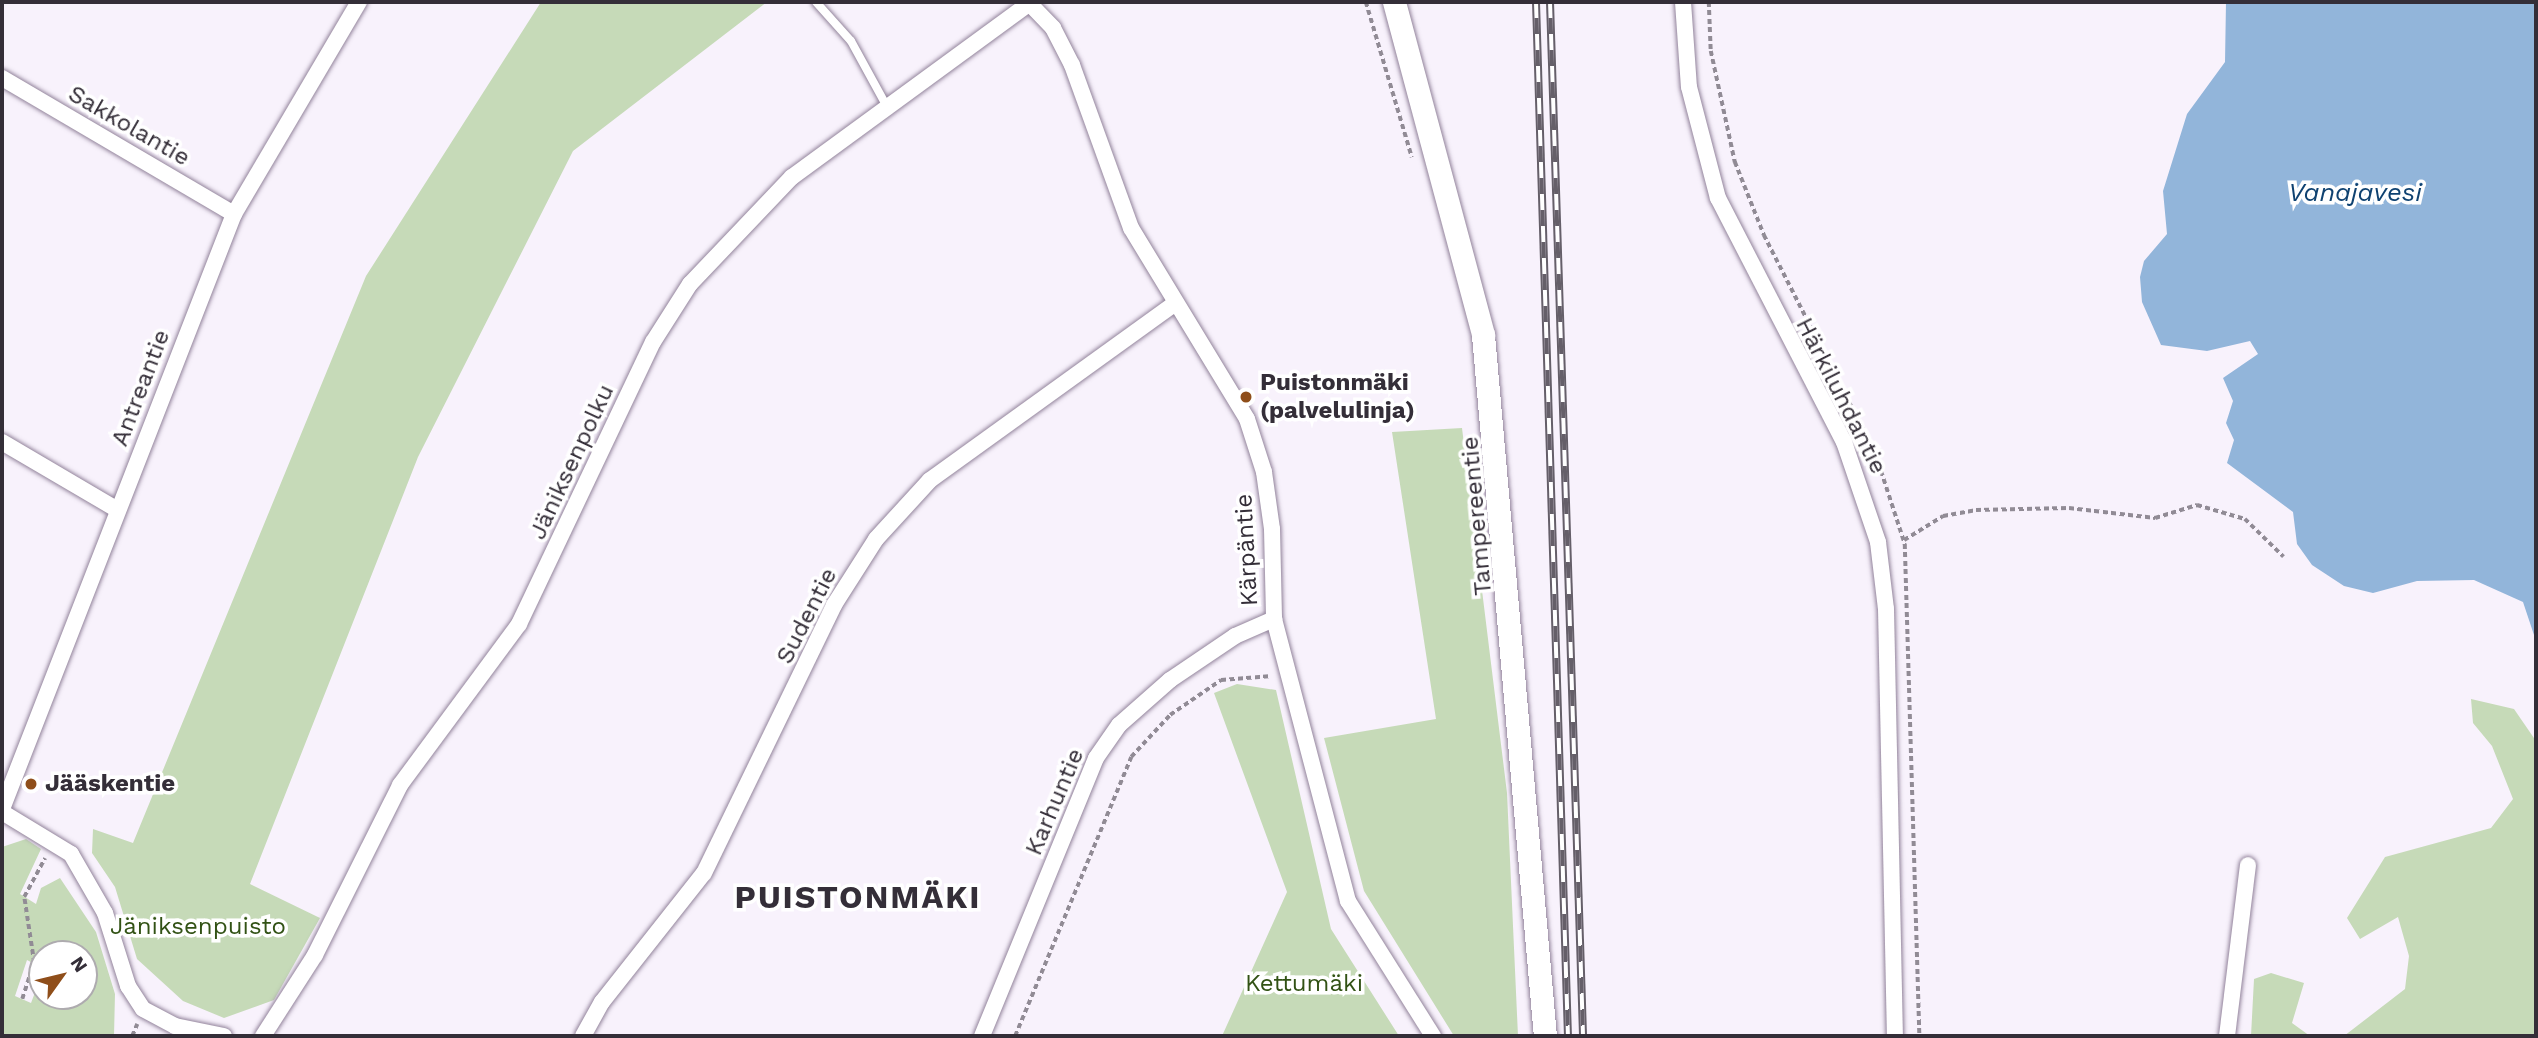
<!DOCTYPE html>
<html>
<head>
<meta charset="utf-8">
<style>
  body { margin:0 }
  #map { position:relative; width:2538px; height:1038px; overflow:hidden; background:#f8f2fc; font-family:"Work Sans",sans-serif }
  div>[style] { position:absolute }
  .green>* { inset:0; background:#c6dab8 }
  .water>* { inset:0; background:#92b5da }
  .path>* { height:3.5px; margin-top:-1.75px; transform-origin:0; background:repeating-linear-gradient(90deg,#918b95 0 5px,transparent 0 8.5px) }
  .roads { filter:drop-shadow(0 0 2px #92839b) drop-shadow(0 0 2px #92839b) }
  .service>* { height:8px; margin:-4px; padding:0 4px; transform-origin:4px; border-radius:4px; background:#fff }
  .minor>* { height:16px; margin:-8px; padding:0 8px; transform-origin:8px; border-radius:8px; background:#fff }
  .secondary>* { height:23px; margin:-11.5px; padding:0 11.5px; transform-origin:11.5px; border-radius:11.5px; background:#fff }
  .rail>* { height:8px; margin-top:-4px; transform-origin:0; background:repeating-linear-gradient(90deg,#fff 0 16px,#655f69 0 32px); box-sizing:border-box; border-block:2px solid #655f69 }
  .dots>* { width:19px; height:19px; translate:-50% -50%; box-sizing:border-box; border:4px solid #fff; border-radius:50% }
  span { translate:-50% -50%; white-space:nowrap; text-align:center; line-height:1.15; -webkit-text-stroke:7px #fff; paint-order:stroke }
  .street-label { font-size:24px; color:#342e38 }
  .poi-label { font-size:24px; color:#342e38; font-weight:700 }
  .left { translate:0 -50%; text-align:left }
  .park-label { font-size:24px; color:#325215 }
  .water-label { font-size:26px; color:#0f4271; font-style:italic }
  .district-label { font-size:32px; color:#342e38; font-weight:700; letter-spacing:2px }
  .frame { position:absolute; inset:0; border:4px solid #342e38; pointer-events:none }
  .north { position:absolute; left:28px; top:940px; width:70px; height:70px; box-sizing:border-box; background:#fff; border:2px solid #aeabaf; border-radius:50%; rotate:56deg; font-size:19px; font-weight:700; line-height:28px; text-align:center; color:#342e38 }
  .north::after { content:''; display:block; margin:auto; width:24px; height:32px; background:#8f4e1a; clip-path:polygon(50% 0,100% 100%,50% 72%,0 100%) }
</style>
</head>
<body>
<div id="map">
  <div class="green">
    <div style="clip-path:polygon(541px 2px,767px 2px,573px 151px,418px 457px,250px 884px,320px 918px,274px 1000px,224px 1018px,183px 1001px,137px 959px,115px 887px,92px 853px,93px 829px,133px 843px,366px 276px)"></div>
    <div style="clip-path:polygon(1462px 428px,1507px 793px,1518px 1036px,1454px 1036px,1364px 891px,1324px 738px,1436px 719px,1392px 432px)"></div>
    <div style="clip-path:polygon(1237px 684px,1276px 690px,1331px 929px,1399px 1036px,1222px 1036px,1287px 892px,1214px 693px)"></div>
    <div style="clip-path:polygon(2471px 699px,2514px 709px,2536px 741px,2536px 1036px,2344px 1036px,2405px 989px,2409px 956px,2398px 917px,2360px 939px,2347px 918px,2385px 857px,2491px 828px,2513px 799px,2492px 746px,2473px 723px)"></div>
    <div style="clip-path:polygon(evenodd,26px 839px,41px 849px,20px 894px,36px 904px,41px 888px,60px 878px,96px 932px,115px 994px,114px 1036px,2px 1036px,2px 847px,26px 839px,42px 954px,84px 954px,84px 996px,42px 996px,42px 974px,31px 1003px,15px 996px,27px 960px,42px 968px,42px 954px)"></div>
    <div style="clip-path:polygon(2271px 973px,2304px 983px,2292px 1023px,2310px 1036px,2251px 1036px,2254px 979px)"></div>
  </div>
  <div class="water">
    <div style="clip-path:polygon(2226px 2px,2536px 2px,2536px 641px,2523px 602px,2474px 580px,2417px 581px,2373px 593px,2344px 586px,2312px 565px,2297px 544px,2293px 512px,2227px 463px,2234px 440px,2226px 423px,2233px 401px,2223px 378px,2258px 354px,2250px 341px,2207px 351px,2161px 345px,2142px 302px,2140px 277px,2144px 261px,2167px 234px,2163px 191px,2187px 114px,2225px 62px)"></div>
  </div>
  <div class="path">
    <div style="left:1366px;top:2px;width:162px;rotate:73.5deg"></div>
    <div style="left:1709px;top:2px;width:49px;rotate:87.7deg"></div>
    <div style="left:1711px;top:51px;width:114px;rotate:77.8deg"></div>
    <div style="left:1735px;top:162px;width:79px;rotate:68.3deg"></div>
    <div style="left:1764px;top:235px;width:247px;rotate:63deg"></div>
    <div style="left:1876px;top:455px;width:94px;rotate:72deg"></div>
    <div style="left:1905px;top:544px;width:492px;rotate:88.3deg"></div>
    <div style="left:1904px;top:540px;width:46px;rotate:-31.6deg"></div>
    <div style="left:1943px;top:516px;width:34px;rotate:-10deg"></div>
    <div style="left:1976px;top:510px;width:93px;rotate:-1.2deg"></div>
    <div style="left:2069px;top:508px;width:87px;rotate:6.6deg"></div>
    <div style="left:2155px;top:518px;width:44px;rotate:-17.2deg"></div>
    <div style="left:2197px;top:505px;width:50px;rotate:16.3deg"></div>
    <div style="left:2245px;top:519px;width:54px;rotate:44.3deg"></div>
    <div style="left:22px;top:999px;width:38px;rotate:-72deg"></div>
    <div style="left:34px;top:963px;width:67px;rotate:-98.6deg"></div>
    <div style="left:24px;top:897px;width:44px;rotate:-61.7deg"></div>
    <div style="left:132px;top:1036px;width:13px;rotate:-67deg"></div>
    <div style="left:1015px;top:1036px;width:302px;rotate:-67.4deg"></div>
    <div style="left:1131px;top:757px;width:57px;rotate:-47.1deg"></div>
    <div style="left:1170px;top:715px;width:62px;rotate:-34.5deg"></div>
    <div style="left:1221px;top:680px;width:51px;rotate:-4.5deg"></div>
  </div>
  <div class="roads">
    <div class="service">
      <div style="left:816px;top:2px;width:52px;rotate:48.1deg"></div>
      <div style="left:851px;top:41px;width:71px;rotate:61.3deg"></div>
    </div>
    <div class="minor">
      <div style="left:1683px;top:2px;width:85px;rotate:86deg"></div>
      <div style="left:1689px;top:87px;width:115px;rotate:75.4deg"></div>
      <div style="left:1718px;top:198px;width:275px;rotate:62.7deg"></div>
      <div style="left:1844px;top:442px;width:106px;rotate:71.2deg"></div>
      <div style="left:1878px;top:542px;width:67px;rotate:83.2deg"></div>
      <div style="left:1886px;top:609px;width:427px;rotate:88.8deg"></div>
      <div style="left:1029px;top:3px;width:35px;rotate:46deg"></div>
      <div style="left:1053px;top:28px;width:42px;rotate:62.8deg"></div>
      <div style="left:1072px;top:65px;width:173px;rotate:70.1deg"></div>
      <div style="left:1131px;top:228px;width:223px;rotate:58.7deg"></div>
      <div style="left:1247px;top:419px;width:56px;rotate:72.2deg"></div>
      <div style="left:1264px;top:472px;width:58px;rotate:82deg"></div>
      <div style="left:1272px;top:529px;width:90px;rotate:88.7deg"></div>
      <div style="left:1274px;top:619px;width:292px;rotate:75.3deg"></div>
      <div style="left:1348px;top:901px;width:160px;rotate:57.8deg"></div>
      <div style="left:2px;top:78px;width:269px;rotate:30.4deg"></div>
      <div style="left:2px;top:442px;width:134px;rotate:30.4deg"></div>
      <div style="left:2px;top:809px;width:639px;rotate:-68.7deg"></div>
      <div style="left:234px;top:214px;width:246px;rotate:-59.5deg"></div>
      <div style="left:2px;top:812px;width:81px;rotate:31.3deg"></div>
      <div style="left:71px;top:854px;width:68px;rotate:60deg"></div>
      <div style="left:105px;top:913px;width:77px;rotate:72.5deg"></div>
      <div style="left:128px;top:986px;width:27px;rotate:57deg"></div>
      <div style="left:143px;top:1009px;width:36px;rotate:28deg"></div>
      <div style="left:175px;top:1026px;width:50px;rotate:11.5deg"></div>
      <div style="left:263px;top:1036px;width:96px;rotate:-57.3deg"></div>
      <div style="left:315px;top:955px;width:190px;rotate:-63.4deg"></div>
      <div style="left:400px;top:785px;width:200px;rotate:-53.5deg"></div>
      <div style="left:519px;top:624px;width:312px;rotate:-64.6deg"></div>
      <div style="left:653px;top:342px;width:69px;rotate:-57.5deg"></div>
      <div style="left:690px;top:284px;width:148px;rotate:-46.4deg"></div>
      <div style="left:792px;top:177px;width:296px;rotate:-36.2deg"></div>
      <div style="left:583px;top:1036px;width:39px;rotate:-61deg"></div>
      <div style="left:602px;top:1002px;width:164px;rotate:-51.7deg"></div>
      <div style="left:704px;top:873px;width:298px;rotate:-64.1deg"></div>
      <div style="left:834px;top:605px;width:78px;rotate:-57.5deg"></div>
      <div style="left:876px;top:539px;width:80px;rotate:-47.5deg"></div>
      <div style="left:930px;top:480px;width:299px;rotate:-35.8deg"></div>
      <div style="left:982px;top:1036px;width:300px;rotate:-67.7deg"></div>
      <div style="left:1096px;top:758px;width:40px;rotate:-55.1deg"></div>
      <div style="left:1119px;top:725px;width:68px;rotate:-41.4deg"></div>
      <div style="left:1170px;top:680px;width:78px;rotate:-34.1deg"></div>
      <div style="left:1235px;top:636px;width:43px;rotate:-23.6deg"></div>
      <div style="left:2227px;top:1036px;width:172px;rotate:-83deg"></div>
    </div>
    <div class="secondary">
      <div style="left:1394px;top:2px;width:345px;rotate:75deg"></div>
      <div style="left:1483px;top:335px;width:704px;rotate:84.95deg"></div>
    </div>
  </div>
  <div class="rail">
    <div style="left:1536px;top:2px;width:1034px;rotate:88.23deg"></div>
    <div style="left:1550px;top:2px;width:1035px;rotate:88.17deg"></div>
  </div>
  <div class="dots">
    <div style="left:1246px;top:397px;background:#8f4e1a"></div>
    <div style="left:31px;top:784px;background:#8f4e1a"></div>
  </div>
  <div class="street-label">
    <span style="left:129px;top:126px;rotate:30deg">Sakkolantie</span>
    <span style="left:141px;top:388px;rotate:-69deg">Antreantie</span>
    <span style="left:1841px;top:396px;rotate:63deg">Härkiluhdantie</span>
    <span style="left:572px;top:462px;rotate:-65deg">Jäniksenpolku</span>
    <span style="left:1477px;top:516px;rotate:-95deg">Tampereentie</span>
    <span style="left:1247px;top:550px;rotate:-93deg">Kärpäntie</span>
    <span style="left:807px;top:616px;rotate:-63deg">Sudentie</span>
    <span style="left:1055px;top:802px;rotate:-67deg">Karhuntie</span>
  </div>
  <div class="poi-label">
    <span class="left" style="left:1260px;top:397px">Puistonmäki<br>(palvelulinja)</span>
    <span class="left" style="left:45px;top:784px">Jääskentie</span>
  </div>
  <div class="park-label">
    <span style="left:198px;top:927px">Jäniksenpuisto</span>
    <span style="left:1304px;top:984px">Kettumäki</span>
  </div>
  <div class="water-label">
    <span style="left:2355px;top:193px">Vanajavesi</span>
  </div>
  <div class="district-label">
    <span style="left:858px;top:897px">PUISTONMÄKI</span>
  </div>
  <div class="frame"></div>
  <div class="north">N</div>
</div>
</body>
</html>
